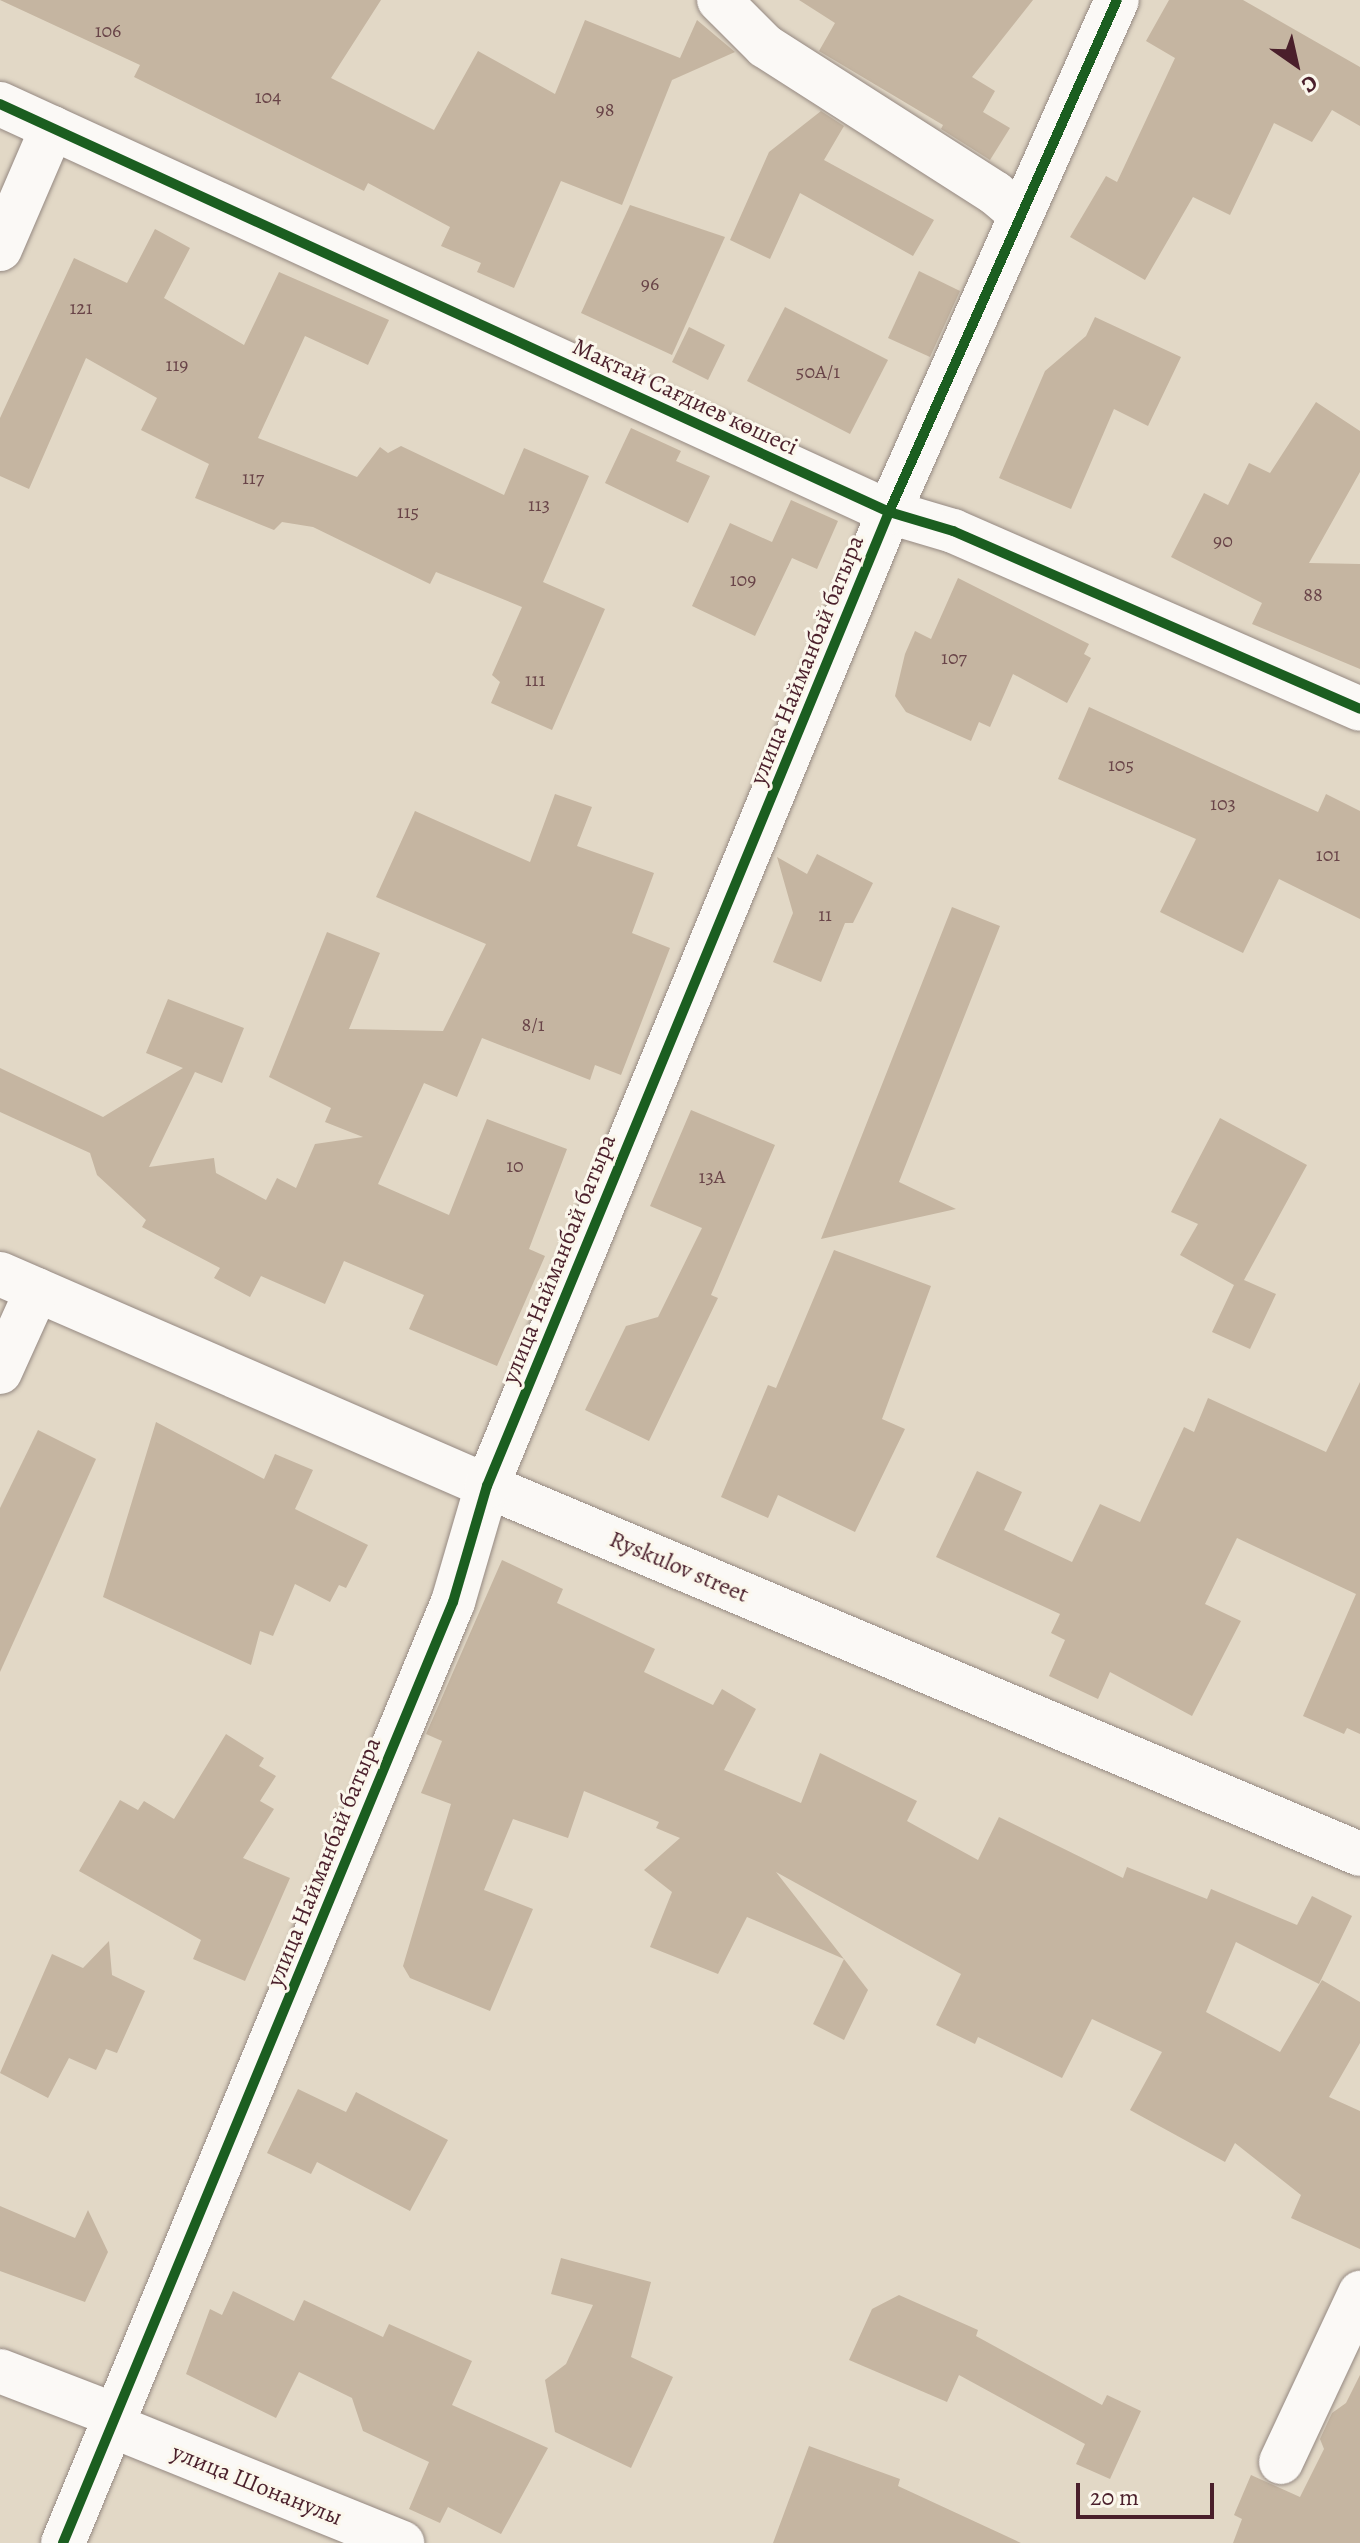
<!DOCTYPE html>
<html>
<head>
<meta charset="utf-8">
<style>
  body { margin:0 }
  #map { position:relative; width:1360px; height:2543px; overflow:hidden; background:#e2d8c6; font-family:Alegreya,serif }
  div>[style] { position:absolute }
  .building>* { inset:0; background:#c5b5a1 }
  .roads { filter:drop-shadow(0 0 2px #958982) drop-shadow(0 0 2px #958982) }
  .minor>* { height:44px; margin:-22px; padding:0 22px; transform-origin:22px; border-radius:22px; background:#fbf9f6 }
  .tertiary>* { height:44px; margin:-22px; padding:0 22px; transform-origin:22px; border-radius:22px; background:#fbf9f6 }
  .cycleway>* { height:10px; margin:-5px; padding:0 5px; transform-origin:5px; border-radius:5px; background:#1b5e20 }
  span { translate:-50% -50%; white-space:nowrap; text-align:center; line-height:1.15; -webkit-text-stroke:6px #fbf7ec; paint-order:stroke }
  .number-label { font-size:20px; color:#694448 }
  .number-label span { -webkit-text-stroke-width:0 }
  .street-label { font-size:24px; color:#4a1f2b }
  .north { position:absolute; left:1256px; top:24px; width:80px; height:80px; -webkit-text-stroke:6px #fbf7ec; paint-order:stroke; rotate:146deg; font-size:22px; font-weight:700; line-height:32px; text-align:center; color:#4a1f2b }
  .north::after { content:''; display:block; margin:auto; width:28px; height:36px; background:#4a1f2b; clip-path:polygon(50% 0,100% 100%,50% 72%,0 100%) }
  .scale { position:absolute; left:1076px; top:2483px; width:138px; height:36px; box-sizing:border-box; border:4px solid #4a1f2b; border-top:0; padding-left:10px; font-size:24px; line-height:28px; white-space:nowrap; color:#4a1f2b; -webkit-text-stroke:6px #fbf7ec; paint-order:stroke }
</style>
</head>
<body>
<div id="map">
  <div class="building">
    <div style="clip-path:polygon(0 0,381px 0,331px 78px,434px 130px,478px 51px,555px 94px,585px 20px,680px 58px,697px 20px,735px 52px,672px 80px,622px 205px,561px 181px,514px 288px,477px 272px,481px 263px,441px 246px,450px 227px,368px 183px,364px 191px,134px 77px,140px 65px)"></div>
    <div style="clip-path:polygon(799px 0,1033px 0,972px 77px,995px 91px,983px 112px,1010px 128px,990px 160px,941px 129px,943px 125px,819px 51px,835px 23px)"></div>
    <div style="clip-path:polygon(1169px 0,1243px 0,1360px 67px,1360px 126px,1332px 110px,1312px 142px,1274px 123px,1230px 215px,1193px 197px,1145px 280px,1070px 237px,1106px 176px,1117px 182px,1175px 58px,1146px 41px)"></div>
    <div style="clip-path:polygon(821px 111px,844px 126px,824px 160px,934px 220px,913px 256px,800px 193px,770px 259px,730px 240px,769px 152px)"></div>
    <div style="clip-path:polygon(630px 205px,725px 237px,672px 355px,581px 313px)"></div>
    <div style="clip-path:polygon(155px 229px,190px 248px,164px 298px,244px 345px,279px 272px,389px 320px,368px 365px,305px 336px,258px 438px,357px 477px,380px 447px,388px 453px,401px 446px,504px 495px,524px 448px,589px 476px,543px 582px,605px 609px,552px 730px,491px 703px,500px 682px,492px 675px,522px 607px,436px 572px,430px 584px,313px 527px,282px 522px,274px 530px,195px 498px,209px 464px,141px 430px,157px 398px,86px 358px,29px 489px,0 476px,0 418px,74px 258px,127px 283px)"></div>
    <div style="clip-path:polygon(919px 271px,960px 291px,930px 357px,888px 338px)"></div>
    <div style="clip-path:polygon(785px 307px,888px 360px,850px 434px,747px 381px)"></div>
    <div style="clip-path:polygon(1095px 317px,1181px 357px,1148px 426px,1114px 409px,1071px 509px,999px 478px,1045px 371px,1086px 336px)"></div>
    <div style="clip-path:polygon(689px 327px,725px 345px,708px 380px,672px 362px)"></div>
    <div style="clip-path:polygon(1316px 402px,1360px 431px,1360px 472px,1309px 563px,1360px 564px,1360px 669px,1252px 624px,1262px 603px,1171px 557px,1204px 493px,1228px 505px,1249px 463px,1270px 473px)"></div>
    <div style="clip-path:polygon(631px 428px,681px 451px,676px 461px,710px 476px,688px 523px,605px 483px)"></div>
    <div style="clip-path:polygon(791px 500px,838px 521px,817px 569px,792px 558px,755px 636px,692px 606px,730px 523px,772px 542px)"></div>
    <div style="clip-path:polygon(958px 578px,1089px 644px,1084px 654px,1091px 658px,1067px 703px,1013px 674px,990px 727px,979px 722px,971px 741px,906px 712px,895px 696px,905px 654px,915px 631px,931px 639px)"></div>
    <div style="clip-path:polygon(1089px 707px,1318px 812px,1326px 794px,1360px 811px,1360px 919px,1279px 879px,1243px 953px,1160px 912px,1196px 839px,1058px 779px)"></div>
    <div style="clip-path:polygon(555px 794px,592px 807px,577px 846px,654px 873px,632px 933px,670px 948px,621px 1075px,595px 1065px,590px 1080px,482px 1038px,457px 1097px,424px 1083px,378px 1184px,449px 1215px,487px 1119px,567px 1149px,529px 1249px,545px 1256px,497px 1366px,409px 1329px,424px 1295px,344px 1261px,325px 1304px,261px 1276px,250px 1297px,214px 1278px,220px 1268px,142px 1227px,146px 1220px,97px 1175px,90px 1153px,0 1112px,0 1068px,103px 1117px,183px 1068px,146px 1053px,168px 999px,244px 1028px,222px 1083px,195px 1072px,149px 1167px,214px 1158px,216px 1173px,266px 1200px,277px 1178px,296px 1188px,315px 1144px,363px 1137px,325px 1122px,331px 1108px,269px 1077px,327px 932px,380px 953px,349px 1029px,443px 1031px,486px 944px,376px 897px,415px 811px,530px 862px)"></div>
    <div style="clip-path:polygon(817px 854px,873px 883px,853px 923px,845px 923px,821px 982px,773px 962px,793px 913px,777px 857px,807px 874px)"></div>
    <div style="clip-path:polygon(952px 907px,1000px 926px,899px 1182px,956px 1209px,821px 1239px)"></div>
    <div style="clip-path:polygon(691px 1110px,775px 1145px,711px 1295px,718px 1298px,649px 1441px,585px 1410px,626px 1326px,658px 1317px,702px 1228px,650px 1206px)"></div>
    <div style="clip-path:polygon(1220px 1118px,1307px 1165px,1244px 1280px,1276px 1294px,1250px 1349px,1212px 1332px,1234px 1285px,1180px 1255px,1198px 1224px,1171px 1212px)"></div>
    <div style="clip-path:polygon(834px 1250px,931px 1286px,882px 1419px,905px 1429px,855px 1532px,778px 1495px,768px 1518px,721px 1497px,768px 1385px,776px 1388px)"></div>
    <div style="clip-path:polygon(1360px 1382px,1360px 1734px,1347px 1728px,1344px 1734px,1303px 1716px,1356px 1594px,1237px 1538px,1205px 1604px,1241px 1621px,1192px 1716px,1110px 1672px,1098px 1699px,1049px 1676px,1065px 1640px,1051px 1633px,1060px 1614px,936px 1557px,977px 1471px,1022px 1492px,1004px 1530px,1072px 1562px,1100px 1504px,1140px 1522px,1184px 1427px,1194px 1432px,1208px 1398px,1326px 1452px)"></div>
    <div style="clip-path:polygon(156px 1422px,264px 1479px,275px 1454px,313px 1470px,295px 1509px,368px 1545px,346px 1588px,339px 1585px,330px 1602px,295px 1584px,273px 1636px,260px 1631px,251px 1665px,103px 1597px)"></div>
    <div style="clip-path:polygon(38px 1430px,96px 1459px,0 1672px,0 1508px)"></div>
    <div style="clip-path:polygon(502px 1560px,563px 1589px,557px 1603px,655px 1649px,644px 1672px,713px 1705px,722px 1689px,756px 1709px,724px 1770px,801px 1803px,820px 1753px,917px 1801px,907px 1821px,978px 1860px,999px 1817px,1123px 1878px,1127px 1867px,1207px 1899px,1211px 1889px,1297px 1925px,1312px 1896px,1352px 1916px,1319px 1984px,1236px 1942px,1206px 2012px,1280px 2052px,1322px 1980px,1360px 2002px,1360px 2043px,1329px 2097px,1360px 2111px,1360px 2249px,1291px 2218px,1301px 2195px,1235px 2143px,1225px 2162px,1130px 2110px,1162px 2052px,1092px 2019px,1062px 2078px,978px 2037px,975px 2044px,936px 2025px,961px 1974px,776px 1872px,844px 1959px,747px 1917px,718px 1974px,650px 1947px,672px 1892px,644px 1870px,680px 1838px,656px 1828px,659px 1822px,584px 1791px,568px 1838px,513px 1819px,484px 1890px,533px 1909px,490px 2011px,410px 1978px,403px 1966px,451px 1804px,421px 1793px,442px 1741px,426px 1734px)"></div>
    <div style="clip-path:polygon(226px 1734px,264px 1758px,259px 1766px,276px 1776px,260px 1801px,274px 1809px,243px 1858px,290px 1878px,245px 1981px,193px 1959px,201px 1940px,79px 1871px,120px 1800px,138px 1810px,144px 1801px,174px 1819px)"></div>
    <div style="clip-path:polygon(109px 1941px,112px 1975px,145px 1991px,117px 2053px,106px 2049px,96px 2070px,69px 2058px,48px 2098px,0 2073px,52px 1954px,83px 1968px)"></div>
    <div style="clip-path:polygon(844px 1959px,868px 1990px,844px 2040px,813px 2024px)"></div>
    <div style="clip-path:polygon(298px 2089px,346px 2112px,356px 2092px,448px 2140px,410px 2211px,317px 2162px,311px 2174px,267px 2153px)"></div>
    <div style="clip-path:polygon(0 2206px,75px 2238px,88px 2210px,108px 2252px,85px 2302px,0 2271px)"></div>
    <div style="clip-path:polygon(561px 2258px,651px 2282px,631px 2357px,673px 2377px,631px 2468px,555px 2432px,545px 2380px,566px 2364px,593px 2305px,551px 2294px)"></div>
    <div style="clip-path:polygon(233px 2291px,294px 2321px,304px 2300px,383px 2337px,389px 2324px,472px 2361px,452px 2405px,548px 2448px,501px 2534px,448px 2507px,440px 2523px,409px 2509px,429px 2462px,363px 2431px,352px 2398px,299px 2372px,276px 2418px,186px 2374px,210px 2309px,222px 2315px)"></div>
    <div style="clip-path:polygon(899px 2295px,978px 2330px,976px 2336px,1102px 2405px,1107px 2395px,1141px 2411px,1110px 2479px,1076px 2464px,1085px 2444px,959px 2375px,947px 2402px,849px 2360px,872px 2309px)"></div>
    <div style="clip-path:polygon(1360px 2375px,1360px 2543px,1233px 2543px,1242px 2519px,1234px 2515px,1251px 2475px,1300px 2497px,1324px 2449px,1320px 2439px,1332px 2413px,1346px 2403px)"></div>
    <div style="clip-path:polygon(809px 2446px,900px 2479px,898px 2486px,1021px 2543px,773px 2543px)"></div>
  </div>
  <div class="roads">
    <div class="minor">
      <div style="left:719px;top:0;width:65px;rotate:45deg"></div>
      <div style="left:765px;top:46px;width:273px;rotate:32.6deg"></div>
      <div style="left:995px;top:193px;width:34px;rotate:40deg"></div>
      <div style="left:0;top:104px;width:978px;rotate:24.65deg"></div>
      <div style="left:889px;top:512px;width:67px;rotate:16.5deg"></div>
      <div style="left:953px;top:531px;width:444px;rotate:23.6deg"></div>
      <div style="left:0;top:249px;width:132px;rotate:-66.7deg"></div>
      <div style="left:0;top:1274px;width:531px;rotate:23.52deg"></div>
      <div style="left:0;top:1372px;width:90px;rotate:-65.7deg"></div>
      <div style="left:0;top:2371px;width:125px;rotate:21deg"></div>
      <div style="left:113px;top:2426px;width:312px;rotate:22deg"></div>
      <div style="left:1281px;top:2462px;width:187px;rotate:-64.9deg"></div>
    </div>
    <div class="tertiary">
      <div style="left:487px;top:1486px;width:947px;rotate:22.86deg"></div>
      <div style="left:63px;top:2543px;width:1019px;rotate:-67.49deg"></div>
      <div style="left:453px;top:1602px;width:121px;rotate:-73.7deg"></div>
      <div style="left:487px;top:1486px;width:1054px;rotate:-67.57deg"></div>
      <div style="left:889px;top:512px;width:560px;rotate:-66deg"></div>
    </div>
  </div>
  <div class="cycleway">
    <div style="left:0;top:104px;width:978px;rotate:24.65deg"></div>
    <div style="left:889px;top:512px;width:67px;rotate:16.5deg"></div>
    <div style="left:953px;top:531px;width:444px;rotate:23.6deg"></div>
    <div style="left:63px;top:2543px;width:1019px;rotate:-67.49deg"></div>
    <div style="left:453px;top:1602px;width:121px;rotate:-73.7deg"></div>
    <div style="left:487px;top:1486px;width:1054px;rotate:-67.57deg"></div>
    <div style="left:889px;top:512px;width:560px;rotate:-66deg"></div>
  </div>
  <div class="number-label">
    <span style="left:108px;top:30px">106</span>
    <span style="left:268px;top:96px">104</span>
    <span style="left:605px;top:109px">98</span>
    <span style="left:650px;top:283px">96</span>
    <span style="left:81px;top:307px">121</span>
    <span style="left:177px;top:364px">119</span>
    <span style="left:818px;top:371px">50А/1</span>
    <span style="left:253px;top:477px">117</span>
    <span style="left:539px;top:504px">113</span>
    <span style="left:408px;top:511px">115</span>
    <span style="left:1223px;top:540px">90</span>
    <span style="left:743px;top:579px">109</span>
    <span style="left:1313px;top:594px">88</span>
    <span style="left:954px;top:657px">107</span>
    <span style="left:535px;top:679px">111</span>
    <span style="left:1121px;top:764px">105</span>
    <span style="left:1223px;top:803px">103</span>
    <span style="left:1328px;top:854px">101</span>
    <span style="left:825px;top:914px">11</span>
    <span style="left:533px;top:1024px">8/1</span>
    <span style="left:515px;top:1165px">10</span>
    <span style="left:712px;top:1176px">13А</span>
  </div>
  <div class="street-label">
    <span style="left:685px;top:397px;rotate:25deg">Мақтай Сағдиев көшесі</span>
    <span style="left:807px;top:660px;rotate:-68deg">улица Найманбай батыра</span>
    <span style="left:559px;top:1259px;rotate:-68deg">улица Найманбай батыра</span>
    <span style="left:679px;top:1567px;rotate:23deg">Ryskulov street</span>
    <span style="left:324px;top:1862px;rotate:-68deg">улица Найманбай батыра</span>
    <span style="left:257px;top:2485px;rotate:22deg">улица Шонанулы</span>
  </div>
  <div class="north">С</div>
  <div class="scale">20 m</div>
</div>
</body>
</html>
